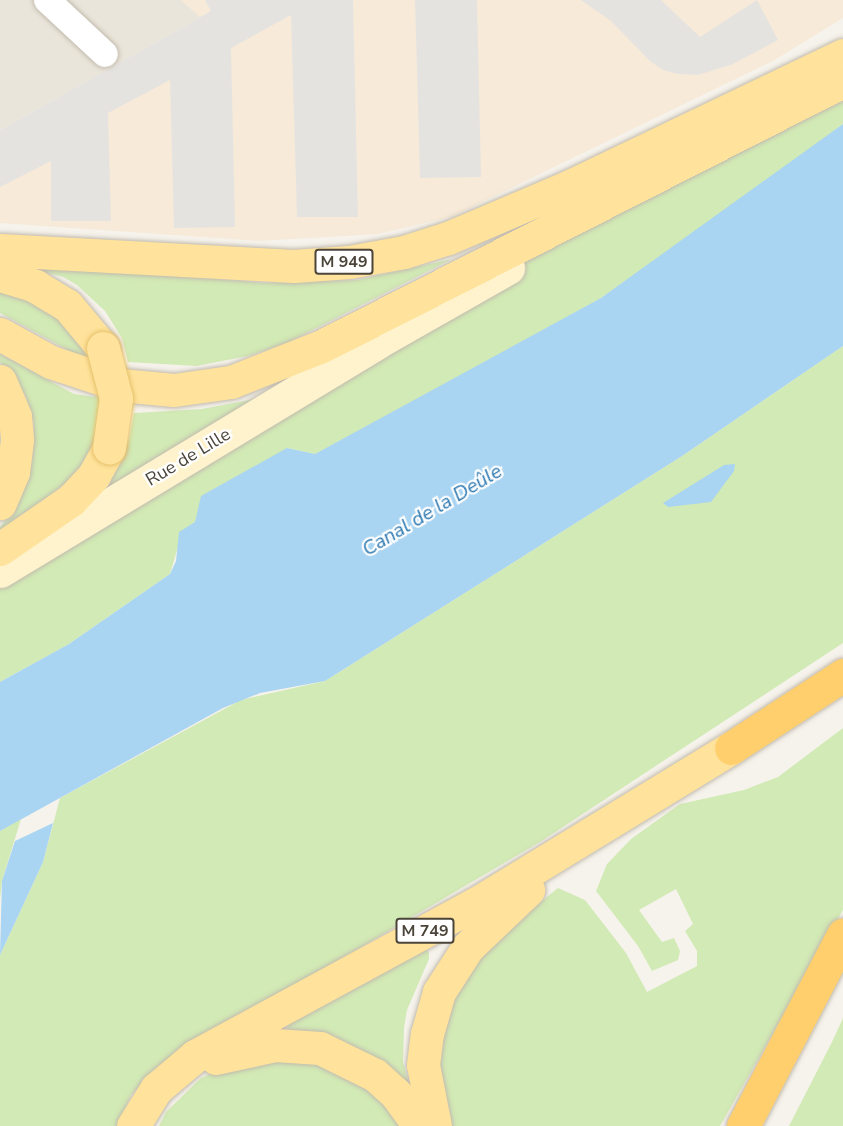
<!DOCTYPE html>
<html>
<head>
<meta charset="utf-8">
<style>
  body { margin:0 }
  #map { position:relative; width:843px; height:1126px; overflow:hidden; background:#f6f3ec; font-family:"Nunito Sans",sans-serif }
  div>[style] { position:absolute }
  .residential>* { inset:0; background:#eae5da }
  .commercial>* { inset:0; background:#f7ead8 }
  .green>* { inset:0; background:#d2eab5 }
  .parking>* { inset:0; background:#e5e3e0 }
  .water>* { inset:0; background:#a9d4f2 }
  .roads { filter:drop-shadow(0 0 2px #c2bbae) drop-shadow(0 0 2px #c2bbae) }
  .street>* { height:26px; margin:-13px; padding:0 13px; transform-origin:13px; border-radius:13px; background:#fff }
  .secondary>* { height:33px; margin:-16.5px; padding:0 16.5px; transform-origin:16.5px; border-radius:16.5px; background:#fff3cd }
  .primary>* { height:33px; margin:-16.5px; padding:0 16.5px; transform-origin:16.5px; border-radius:16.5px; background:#ffe39c }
  .highway>* { height:33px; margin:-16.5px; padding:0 16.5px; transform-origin:16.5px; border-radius:16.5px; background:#ffcf6e }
  .bridges { filter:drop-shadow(0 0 2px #e6c16a) drop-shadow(0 0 2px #e6c16a) }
  .primary-bridge>* { height:33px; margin:-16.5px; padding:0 16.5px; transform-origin:16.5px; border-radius:16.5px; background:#ffe39c }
  span { translate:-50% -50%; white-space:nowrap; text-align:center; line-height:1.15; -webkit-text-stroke:4.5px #fff; paint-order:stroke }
  .shield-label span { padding:2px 4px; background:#fff; border:2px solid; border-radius:4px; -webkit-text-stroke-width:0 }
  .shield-label { font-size:16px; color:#4b4439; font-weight:700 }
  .street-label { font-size:18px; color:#4b4439 }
  .water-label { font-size:20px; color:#2e7ab2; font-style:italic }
</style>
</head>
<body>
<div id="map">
  <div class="residential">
    <div style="clip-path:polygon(0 0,181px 0,201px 17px,0 130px)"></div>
  </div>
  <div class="commercial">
    <div style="clip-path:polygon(181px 0,843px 0,843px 18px,773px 61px,451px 217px,378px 234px,258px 241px,0 223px,0 130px,200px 17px)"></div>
  </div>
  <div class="green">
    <div style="clip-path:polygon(843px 93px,843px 124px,726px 212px,601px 298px,470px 372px,315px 454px,287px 448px,195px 522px,180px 540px,170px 574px,69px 644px,0 682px,0 571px,523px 259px)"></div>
    <div style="clip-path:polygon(452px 259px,289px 342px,248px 356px,196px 366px,128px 362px,122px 338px,105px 311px,77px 285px,63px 277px,2px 261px,264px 283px,357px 280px)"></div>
    <div style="clip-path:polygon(0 285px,67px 320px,95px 360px,81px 357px,0 313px)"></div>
    <div style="clip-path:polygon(843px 346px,843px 643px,540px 842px,157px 1067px,131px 1095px,117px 1126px,0 1126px,0 955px,43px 862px,60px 798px,241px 700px,325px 681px,682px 456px)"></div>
    <div style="clip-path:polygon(0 354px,74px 394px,104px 398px,100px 431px,84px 469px,0 533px,0 527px,15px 507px,32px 461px,34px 423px,25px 394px,0 362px)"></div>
    <div style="clip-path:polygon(275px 395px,81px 511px,113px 476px,129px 439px,134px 413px,202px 409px)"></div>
    <div style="clip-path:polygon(843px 728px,843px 910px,720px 1126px,445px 1126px,434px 1066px,464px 964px,558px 888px,585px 900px,626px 953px,647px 992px,697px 966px,697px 951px,685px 931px,693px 924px,676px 889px,639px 910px,662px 942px,674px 938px,680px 951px,678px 960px,652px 971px,638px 946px,596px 891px,607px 864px,631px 839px,680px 804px,744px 790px,778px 777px)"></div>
    <div style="clip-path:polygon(21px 819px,2px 881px,0 899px,0 831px)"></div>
    <div style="clip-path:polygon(423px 948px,429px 952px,429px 959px,407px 1010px,404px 1028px,403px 1062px,412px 1095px,289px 1033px,287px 1020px)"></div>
    <div style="clip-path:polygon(843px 1018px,843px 1126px,789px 1126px,832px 1042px)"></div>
    <div style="clip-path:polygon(298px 1056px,348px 1070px,405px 1126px,159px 1126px,166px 1112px,201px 1078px,236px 1062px)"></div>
  </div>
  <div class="parking">
    <div style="clip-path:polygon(205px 0,353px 0,358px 217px,297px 217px,291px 15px,231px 48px,235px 227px,174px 228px,170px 80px,108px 113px,111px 221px,51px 221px,51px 161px,0 187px,0 130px,211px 11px)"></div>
    <div style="clip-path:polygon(415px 0,477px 0,481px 177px,420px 178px)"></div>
    <div style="clip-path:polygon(581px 0,661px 0,700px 37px,757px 0,778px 40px,733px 64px,698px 75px,678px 74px,663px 70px,650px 61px,611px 21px)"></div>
  </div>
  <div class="water">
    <div style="clip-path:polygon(843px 124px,843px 346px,682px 456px,325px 681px,260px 693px,223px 708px,0 831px,0 682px,69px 644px,170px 574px,176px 561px,179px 532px,195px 522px,201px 496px,287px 448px,315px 454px,601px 298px)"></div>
    <div style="clip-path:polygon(735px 464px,734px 471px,711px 502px,668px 507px,663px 503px,724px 465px)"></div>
    <div style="clip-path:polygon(53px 823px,43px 862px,0 955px,2px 881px,15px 841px)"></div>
  </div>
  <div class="roads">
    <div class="street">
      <div style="left:47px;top:0;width:79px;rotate:43deg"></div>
    </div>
    <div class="secondary">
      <div style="left:0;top:571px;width:440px;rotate:-31.2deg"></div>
      <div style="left:376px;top:343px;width:152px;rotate:-29.6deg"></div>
    </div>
    <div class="primary">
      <div style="left:0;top:250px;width:294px;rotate:3.1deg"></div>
      <div style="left:294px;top:266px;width:55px;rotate:-4.2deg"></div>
      <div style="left:349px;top:262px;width:56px;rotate:-10.3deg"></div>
      <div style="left:404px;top:252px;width:46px;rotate:-17.7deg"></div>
      <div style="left:448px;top:238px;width:133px;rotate:-23.1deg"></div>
      <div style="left:570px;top:186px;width:303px;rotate:-25.6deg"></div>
      <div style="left:0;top:275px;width:37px;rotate:17deg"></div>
      <div style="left:35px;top:286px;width:37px;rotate:31deg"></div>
      <div style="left:67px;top:305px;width:56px;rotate:50.1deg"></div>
      <div style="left:0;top:334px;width:58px;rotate:28.8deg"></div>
      <div style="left:51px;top:362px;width:73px;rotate:18.4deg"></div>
      <div style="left:120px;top:385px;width:54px;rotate:5.3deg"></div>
      <div style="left:174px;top:390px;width:58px;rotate:-8deg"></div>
      <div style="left:231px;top:382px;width:98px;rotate:-21.6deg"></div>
      <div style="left:322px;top:346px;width:585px;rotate:-26.96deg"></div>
      <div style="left:0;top:381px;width:38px;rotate:67deg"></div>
      <div style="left:15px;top:416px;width:24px;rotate:85deg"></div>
      <div style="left:17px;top:440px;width:32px;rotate:97deg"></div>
      <div style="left:13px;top:472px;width:34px;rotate:113deg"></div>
      <div style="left:0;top:549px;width:86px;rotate:-34.6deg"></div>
      <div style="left:71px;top:500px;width:34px;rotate:-47deg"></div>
      <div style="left:94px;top:475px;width:31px;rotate:-61deg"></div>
      <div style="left:216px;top:1058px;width:60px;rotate:-12.4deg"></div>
      <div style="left:275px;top:1045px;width:45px;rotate:3.8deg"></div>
      <div style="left:320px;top:1048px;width:61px;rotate:26.1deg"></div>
      <div style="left:375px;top:1075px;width:28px;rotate:42deg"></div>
      <div style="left:396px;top:1094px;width:39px;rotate:54deg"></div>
      <div style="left:133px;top:1126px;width:44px;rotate:-58.1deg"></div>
      <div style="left:156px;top:1089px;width:51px;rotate:-40.2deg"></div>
      <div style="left:195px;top:1056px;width:321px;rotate:-28.5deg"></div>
      <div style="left:477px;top:903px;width:298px;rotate:-31.4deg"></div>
      <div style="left:435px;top:1126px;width:62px;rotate:-101.1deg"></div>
      <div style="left:423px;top:1065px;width:31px;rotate:-83deg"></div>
      <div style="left:427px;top:1034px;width:44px;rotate:-74.1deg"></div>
      <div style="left:439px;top:992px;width:54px;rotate:-57.2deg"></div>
      <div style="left:468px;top:947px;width:83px;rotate:-43.5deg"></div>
    </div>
    <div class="highway">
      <div style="left:731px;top:748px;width:134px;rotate:-33.1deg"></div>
      <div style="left:743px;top:1126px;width:216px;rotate:-62.4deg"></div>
    </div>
  </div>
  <div class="bridges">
    <div class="primary-bridge">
      <div style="left:103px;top:348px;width:52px;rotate:75.4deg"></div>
      <div style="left:116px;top:398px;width:50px;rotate:98deg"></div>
    </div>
  </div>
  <div class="shield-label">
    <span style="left:344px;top:262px">M 949</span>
    <span style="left:425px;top:931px">M 749</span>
  </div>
  <div class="street-label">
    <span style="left:188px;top:457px;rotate:-31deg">Rue de Lille</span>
  </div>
  <div class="water-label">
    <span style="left:432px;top:510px;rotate:-31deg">Canal de la Deûle</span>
  </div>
</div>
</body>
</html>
